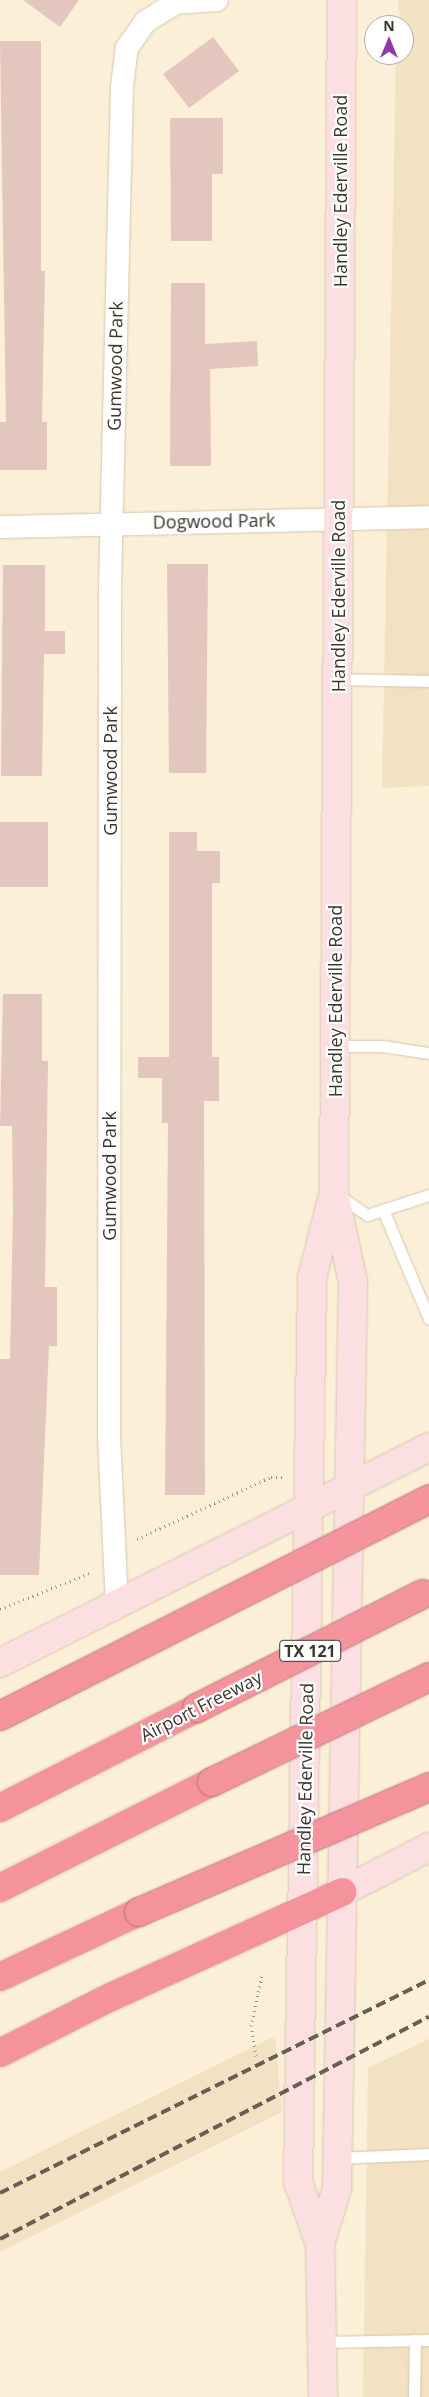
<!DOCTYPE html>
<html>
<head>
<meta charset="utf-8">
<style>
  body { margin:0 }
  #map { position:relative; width:429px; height:2397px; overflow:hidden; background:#fcefd7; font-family:"Open Sans",sans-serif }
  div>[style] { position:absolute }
  .built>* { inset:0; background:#f2e2c3 }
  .building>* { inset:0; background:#e3c6be }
  .path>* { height:3px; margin-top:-1.5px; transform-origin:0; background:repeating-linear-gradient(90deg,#9a9281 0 1px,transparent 0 5px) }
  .roads { filter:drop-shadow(0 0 1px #d4c8b0) drop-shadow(0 0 1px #d4c8b0) }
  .service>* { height:11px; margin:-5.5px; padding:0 5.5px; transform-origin:5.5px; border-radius:5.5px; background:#fff }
  .minor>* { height:22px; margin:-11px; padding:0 11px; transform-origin:11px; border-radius:11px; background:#fff }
  .secondary>* { height:28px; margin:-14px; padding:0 14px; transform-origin:14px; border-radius:14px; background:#fcdfe1 }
  .motorway>* { height:28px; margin:-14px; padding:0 14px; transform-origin:14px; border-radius:14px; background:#f5939c }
  .rail>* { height:4px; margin-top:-2px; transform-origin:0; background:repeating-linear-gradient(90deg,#665f53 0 10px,transparent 0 15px) }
  .bridges { filter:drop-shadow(0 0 1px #b47376) drop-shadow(0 0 1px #b47376) }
  .motorway-bridge>* { height:28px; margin:-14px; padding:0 14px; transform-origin:14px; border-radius:14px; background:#f5939c }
  span { translate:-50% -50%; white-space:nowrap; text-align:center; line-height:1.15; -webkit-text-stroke:4.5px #fff; paint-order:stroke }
  .shield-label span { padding:1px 4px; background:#fff; border:1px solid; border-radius:4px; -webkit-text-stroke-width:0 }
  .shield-label { font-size:16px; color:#3c372e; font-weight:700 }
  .street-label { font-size:18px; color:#3c372e }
  .north { position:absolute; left:364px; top:15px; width:50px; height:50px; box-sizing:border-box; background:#fff; border:1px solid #b1afab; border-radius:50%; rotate:0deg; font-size:14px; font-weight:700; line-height:20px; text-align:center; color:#3c372e }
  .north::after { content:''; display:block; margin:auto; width:18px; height:22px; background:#8d3aa9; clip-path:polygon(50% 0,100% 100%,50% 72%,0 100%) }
</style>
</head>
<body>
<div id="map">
  <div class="built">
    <div style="clip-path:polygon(398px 0,429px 0,429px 786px,382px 788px,396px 55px,404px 55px)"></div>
    <div style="clip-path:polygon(275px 2036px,282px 2112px,0 2252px,0 2172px)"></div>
    <div style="clip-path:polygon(429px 2039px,429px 2397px,363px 2397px,368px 2068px)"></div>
  </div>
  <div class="building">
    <div style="clip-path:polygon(23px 0,79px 0,60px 27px)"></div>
    <div style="clip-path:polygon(213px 37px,239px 71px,189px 108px,163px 74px)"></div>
    <div style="clip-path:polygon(0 41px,41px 41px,41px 271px,45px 271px,42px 422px,47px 422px,47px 470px,0 470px,0 422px,6px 422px)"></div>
    <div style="clip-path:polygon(170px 118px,223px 118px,223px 174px,212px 174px,212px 241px,171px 241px)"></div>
    <div style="clip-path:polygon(171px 283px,205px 283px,205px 344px,257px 341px,258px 366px,210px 369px,211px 466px,170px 466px)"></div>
    <div style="clip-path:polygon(167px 564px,208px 564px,206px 773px,169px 773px)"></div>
    <div style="clip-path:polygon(3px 565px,45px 565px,45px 631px,65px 631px,65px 654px,44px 654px,42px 776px,1px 776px)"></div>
    <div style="clip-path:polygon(0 822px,48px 822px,48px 887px,0 887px)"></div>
    <div style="clip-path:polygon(169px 832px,197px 832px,197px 851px,220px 851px,220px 883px,212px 883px,212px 1057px,219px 1057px,219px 1101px,204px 1101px,205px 1495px,165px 1495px,168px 1123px,162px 1123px,162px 1078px,138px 1078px,138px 1057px,169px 1057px)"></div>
    <div style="clip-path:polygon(3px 994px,42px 994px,42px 1061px,48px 1061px,45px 1287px,57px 1287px,57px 1346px,49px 1346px,39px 1575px,0 1575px,0 1359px,10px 1359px,13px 1210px,12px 1126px,0 1126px)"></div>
  </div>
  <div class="path">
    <div style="left:137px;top:1539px;width:148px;rotate:-24.8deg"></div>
    <div style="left:271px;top:1477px;width:11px"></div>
    <div style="left:0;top:1609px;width:97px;rotate:-21.8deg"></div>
    <div style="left:256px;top:2056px;width:30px;rotate:-99deg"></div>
    <div style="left:251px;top:2026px;width:52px;rotate:-77.8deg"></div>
  </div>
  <div class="roads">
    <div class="service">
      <div style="left:337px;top:679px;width:92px;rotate:1.2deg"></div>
      <div style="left:335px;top:1046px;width:47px"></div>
      <div style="left:382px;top:1046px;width:48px;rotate:8.5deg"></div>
      <div style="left:339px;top:1196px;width:34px;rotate:34deg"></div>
      <div style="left:367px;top:1215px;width:65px;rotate:-17.9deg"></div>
      <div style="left:383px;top:1210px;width:118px;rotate:67.1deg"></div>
      <div style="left:337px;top:2158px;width:92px;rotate:-2.5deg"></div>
      <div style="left:322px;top:2342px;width:107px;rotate:-1.1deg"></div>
      <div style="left:414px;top:2397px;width:57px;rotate:-89deg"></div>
    </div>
    <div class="minor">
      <div style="left:0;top:527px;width:429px;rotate:-1.3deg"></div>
      <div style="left:117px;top:1605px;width:168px;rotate:-92.7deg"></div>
      <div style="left:109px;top:1437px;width:850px;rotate:-89.93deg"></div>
      <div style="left:110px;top:587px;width:500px;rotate:-88.63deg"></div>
      <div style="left:122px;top:87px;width:39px;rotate:-83deg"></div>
      <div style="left:127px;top:48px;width:32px;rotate:-55deg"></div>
      <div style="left:145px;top:22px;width:36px;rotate:-32deg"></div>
      <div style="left:175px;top:3px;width:42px;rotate:-4.1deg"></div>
    </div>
    <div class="secondary">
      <div style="left:0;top:1663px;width:480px;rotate:-26.7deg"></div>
      <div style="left:342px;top:1892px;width:98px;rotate:-27.3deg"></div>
      <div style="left:320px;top:2244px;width:66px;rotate:-109.5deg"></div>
      <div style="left:298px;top:2182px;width:904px;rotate:-89.11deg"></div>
      <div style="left:312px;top:1278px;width:81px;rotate:-75.8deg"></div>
      <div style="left:323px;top:2397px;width:153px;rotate:-91.1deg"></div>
      <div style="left:320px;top:2244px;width:59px;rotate:-73.1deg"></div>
      <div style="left:337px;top:2188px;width:906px;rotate:-88.99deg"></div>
      <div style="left:353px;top:1282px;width:91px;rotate:-102.1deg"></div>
      <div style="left:334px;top:1193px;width:1193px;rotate:-89.62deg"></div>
    </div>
    <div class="motorway">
      <div style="left:0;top:1808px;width:221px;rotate:-26.9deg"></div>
      <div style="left:0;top:1888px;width:237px;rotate:-26.6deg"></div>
      <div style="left:0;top:1977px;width:153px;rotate:-25.1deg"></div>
      <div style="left:0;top:2053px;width:124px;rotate:-26.8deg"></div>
      <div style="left:111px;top:1997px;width:254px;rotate:-24.4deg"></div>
    </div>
  </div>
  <div class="rail">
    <div style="left:0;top:2193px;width:479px;rotate:-26.4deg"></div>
    <div style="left:0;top:2239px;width:483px;rotate:-27.4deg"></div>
  </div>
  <div class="bridges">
    <div class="motorway-bridge">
      <div style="left:197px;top:1708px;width:253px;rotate:-26.8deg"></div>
      <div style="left:0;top:1716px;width:481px;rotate:-26.8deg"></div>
      <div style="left:212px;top:1782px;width:241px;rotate:-25.8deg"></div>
      <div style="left:139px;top:1912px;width:316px;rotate:-23.3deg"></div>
    </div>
  </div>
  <div class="shield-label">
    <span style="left:310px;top:1651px">TX 121</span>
  </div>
  <div class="street-label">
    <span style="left:340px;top:191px;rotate:-90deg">Handley Ederville Road</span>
    <span style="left:115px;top:366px;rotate:-89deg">Gumwood Park</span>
    <span style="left:214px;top:521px;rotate:-1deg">Dogwood Park</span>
    <span style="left:338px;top:596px;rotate:-90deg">Handley Ederville Road</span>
    <span style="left:110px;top:771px;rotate:-90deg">Gumwood Park</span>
    <span style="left:335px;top:1001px;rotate:-90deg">Handley Ederville Road</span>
    <span style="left:109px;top:1176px;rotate:-90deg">Gumwood Park</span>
    <span style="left:201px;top:1706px;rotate:-27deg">Airport Freeway</span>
    <span style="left:305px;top:1779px;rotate:-89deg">Handley Ederville Road</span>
  </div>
  <div class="north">N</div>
</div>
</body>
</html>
